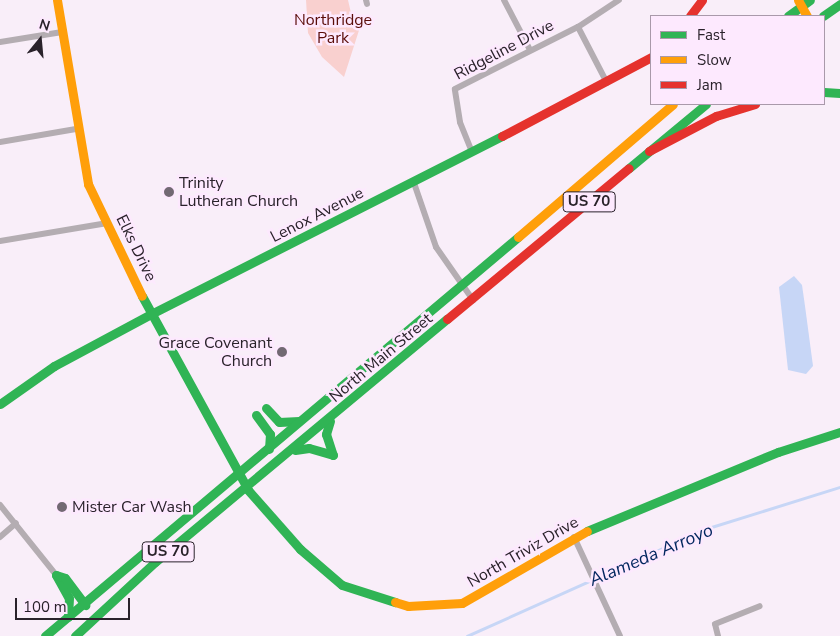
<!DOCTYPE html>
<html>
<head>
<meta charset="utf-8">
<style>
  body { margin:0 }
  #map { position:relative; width:840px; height:636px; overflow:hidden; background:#f9eef9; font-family:"Nunito Sans",sans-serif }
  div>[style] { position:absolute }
  .green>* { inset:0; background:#f9d0cf }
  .water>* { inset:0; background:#c7d6f6 }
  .stream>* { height:2.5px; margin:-1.25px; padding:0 1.25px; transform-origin:1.25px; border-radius:1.25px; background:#c7d6f6 }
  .street>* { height:6px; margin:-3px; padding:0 3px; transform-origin:3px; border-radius:3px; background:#b4adb2 }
  .fast>* { height:9px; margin:-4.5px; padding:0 4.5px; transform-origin:4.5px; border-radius:4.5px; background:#30b455 }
  .slow>* { height:9px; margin:-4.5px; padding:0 4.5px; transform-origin:4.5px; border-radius:4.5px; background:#ff9f0a }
  .jam>* { height:9px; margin:-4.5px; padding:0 4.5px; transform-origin:4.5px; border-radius:4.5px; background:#e5322d }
  .dots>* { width:14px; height:14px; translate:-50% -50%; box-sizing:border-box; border:2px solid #fde9fe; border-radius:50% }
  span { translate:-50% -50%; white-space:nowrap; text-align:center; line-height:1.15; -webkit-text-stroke:5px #fde9fe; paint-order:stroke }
  .shield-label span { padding:1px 4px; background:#fde9fe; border:1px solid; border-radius:4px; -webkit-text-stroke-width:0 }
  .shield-label { font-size:15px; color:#2a222b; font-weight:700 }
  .park-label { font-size:16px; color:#5a0d09 }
  .street-label { font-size:16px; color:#2a222b }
  .poi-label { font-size:16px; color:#2a222b }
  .left { translate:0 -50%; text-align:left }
  .right { translate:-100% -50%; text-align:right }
  .water-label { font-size:18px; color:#01255e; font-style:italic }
  .legend { position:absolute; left:650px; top:15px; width:175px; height:90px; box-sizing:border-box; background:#fde9fe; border:1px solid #a999aa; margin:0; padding:6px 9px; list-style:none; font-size:15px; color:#2a222b }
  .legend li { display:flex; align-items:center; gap:10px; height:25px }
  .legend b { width:25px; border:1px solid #a999aa }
  .north { position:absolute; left:15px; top:15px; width:50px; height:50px; -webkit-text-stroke:4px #fde9fe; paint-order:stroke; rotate:17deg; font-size:14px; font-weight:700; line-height:20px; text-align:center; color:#2a222b }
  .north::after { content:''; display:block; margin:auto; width:18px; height:22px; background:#2a222b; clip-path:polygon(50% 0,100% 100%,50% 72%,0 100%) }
  .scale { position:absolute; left:15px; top:598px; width:115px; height:22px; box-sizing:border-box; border:2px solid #2a222b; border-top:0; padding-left:6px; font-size:15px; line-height:18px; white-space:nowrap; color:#2a222b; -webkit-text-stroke:4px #fde9fe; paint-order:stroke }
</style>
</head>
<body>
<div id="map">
  <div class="green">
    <div style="clip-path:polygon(306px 0,348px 0,351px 13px,362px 21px,344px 77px,322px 57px,308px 33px)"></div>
  </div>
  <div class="water">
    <div style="clip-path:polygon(794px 276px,802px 285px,805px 306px,813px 366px,806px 374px,788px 370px,779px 287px)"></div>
  </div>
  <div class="stream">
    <div style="left:467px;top:636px;width:261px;rotate:-24.2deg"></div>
    <div style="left:705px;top:529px;width:141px;rotate:-17.3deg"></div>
  </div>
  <div class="street">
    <div style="left:366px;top:0;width:4px;rotate:76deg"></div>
    <div style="left:504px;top:0;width:56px;rotate:62.5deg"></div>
    <div style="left:578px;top:27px;width:63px;rotate:62.6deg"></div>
    <div style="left:0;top:42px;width:63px;rotate:-9.2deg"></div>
    <div style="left:0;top:142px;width:77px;rotate:-9.7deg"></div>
    <div style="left:472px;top:152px;width:32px;rotate:-112deg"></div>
    <div style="left:460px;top:122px;width:33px;rotate:-99deg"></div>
    <div style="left:455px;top:89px;width:138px;rotate:-26.8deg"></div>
    <div style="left:578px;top:27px;width:49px;rotate:-33.4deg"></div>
    <div style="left:414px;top:183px;width:68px;rotate:71deg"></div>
    <div style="left:436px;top:247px;width:65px;rotate:55.1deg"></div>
    <div style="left:0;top:241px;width:109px;rotate:-9.5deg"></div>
    <div style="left:0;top:505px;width:90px;rotate:51.3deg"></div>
    <div style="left:0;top:537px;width:21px;rotate:-41deg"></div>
    <div style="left:574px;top:537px;width:109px;rotate:65.1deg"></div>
    <div style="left:718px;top:636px;width:12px;rotate:-104deg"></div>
    <div style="left:715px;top:624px;width:48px;rotate:-21.8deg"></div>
  </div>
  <div class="fast">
    <div style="left:788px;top:16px;width:27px;rotate:-36deg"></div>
    <div style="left:823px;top:16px;width:21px;rotate:-35deg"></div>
    <div style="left:824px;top:92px;width:16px;rotate:4deg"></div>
    <div style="left:629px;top:168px;width:100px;rotate:-39.7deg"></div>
    <div style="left:142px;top:296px;width:221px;rotate:61.3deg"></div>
    <div style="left:248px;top:490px;width:79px;rotate:48.6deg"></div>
    <div style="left:300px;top:549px;width:55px;rotate:40.6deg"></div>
    <div style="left:342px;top:585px;width:56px;rotate:17.8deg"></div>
    <div style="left:0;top:404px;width:66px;rotate:-35.1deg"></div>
    <div style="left:54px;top:366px;width:110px;rotate:-28.2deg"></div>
    <div style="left:151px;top:314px;width:394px;rotate:-26.9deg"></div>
    <div style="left:266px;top:408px;width:19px;rotate:47deg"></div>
    <div style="left:279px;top:422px;width:20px;rotate:-3deg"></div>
    <div style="left:256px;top:415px;width:24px;rotate:54deg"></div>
    <div style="left:270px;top:434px;width:15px;rotate:94deg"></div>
    <div style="left:330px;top:421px;width:14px;rotate:107deg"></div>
    <div style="left:326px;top:434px;width:22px;rotate:72deg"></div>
    <div style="left:295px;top:450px;width:14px;rotate:-8deg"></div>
    <div style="left:309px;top:448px;width:25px;rotate:16deg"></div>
    <div style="left:587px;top:531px;width:207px;rotate:-22.5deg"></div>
    <div style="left:778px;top:452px;width:65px;rotate:-17.9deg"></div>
    <div style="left:56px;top:575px;width:26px;rotate:61deg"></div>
    <div style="left:69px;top:598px;width:19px;rotate:93deg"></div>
    <div style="left:56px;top:575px;width:9px;rotate:18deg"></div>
    <div style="left:65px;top:578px;width:34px;rotate:53deg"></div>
    <div style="left:45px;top:636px;width:619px;rotate:-40.15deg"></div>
    <div style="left:75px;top:636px;width:109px;rotate:-42.8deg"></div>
    <div style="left:155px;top:562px;width:380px;rotate:-39.8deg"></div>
  </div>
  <div class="slow">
    <div style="left:57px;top:0;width:187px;rotate:80.4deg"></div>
    <div style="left:88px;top:184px;width:124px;rotate:64.3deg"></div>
    <div style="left:798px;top:0;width:18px;rotate:61deg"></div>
    <div style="left:518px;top:237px;width:204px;rotate:-40.6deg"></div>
    <div style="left:395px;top:602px;width:14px;rotate:17deg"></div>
    <div style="left:408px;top:606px;width:54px;rotate:-3.2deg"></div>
    <div style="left:462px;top:603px;width:144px;rotate:-29.9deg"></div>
  </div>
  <div class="jam">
    <div style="left:690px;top:16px;width:20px;rotate:-53deg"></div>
    <div style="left:502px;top:136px;width:169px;rotate:-27.9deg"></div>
    <div style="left:649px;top:151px;width:76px;rotate:-27.6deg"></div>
    <div style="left:716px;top:116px;width:41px;rotate:-17.1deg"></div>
    <div style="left:447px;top:319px;width:236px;rotate:-39.7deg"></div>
  </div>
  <div class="dots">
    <div style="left:169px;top:192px;background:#726973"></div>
    <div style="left:282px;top:352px;background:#726973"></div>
    <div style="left:62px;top:507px;background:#726973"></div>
  </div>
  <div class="shield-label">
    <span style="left:589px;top:202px">US 70</span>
    <span style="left:168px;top:552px">US 70</span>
  </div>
  <div class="park-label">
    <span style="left:333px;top:29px">Northridge<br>Park</span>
  </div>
  <div class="street-label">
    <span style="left:504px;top:50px;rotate:-28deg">Ridgeline Drive</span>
    <span style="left:317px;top:215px;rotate:-27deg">Lenox Avenue</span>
    <span style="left:136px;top:248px;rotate:64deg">Elks Drive</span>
    <span style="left:381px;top:358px;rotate:-40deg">North Main Street</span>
    <span style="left:523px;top:552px;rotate:-30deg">North Triviz Drive</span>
  </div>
  <div class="poi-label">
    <span class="left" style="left:179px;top:192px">Trinity<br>Lutheran Church</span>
    <span class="right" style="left:272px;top:352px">Grace Covenant<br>Church</span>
    <span class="left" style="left:72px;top:507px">Mister Car Wash</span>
  </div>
  <div class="water-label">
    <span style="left:651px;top:555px;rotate:-23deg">Alameda Arroyo</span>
  </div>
  <ul class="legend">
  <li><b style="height:6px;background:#30b455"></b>Fast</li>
  <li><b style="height:6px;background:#ff9f0a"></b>Slow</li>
  <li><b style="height:6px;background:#e5322d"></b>Jam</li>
  </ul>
  <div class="north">N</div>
  <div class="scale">100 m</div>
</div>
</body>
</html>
